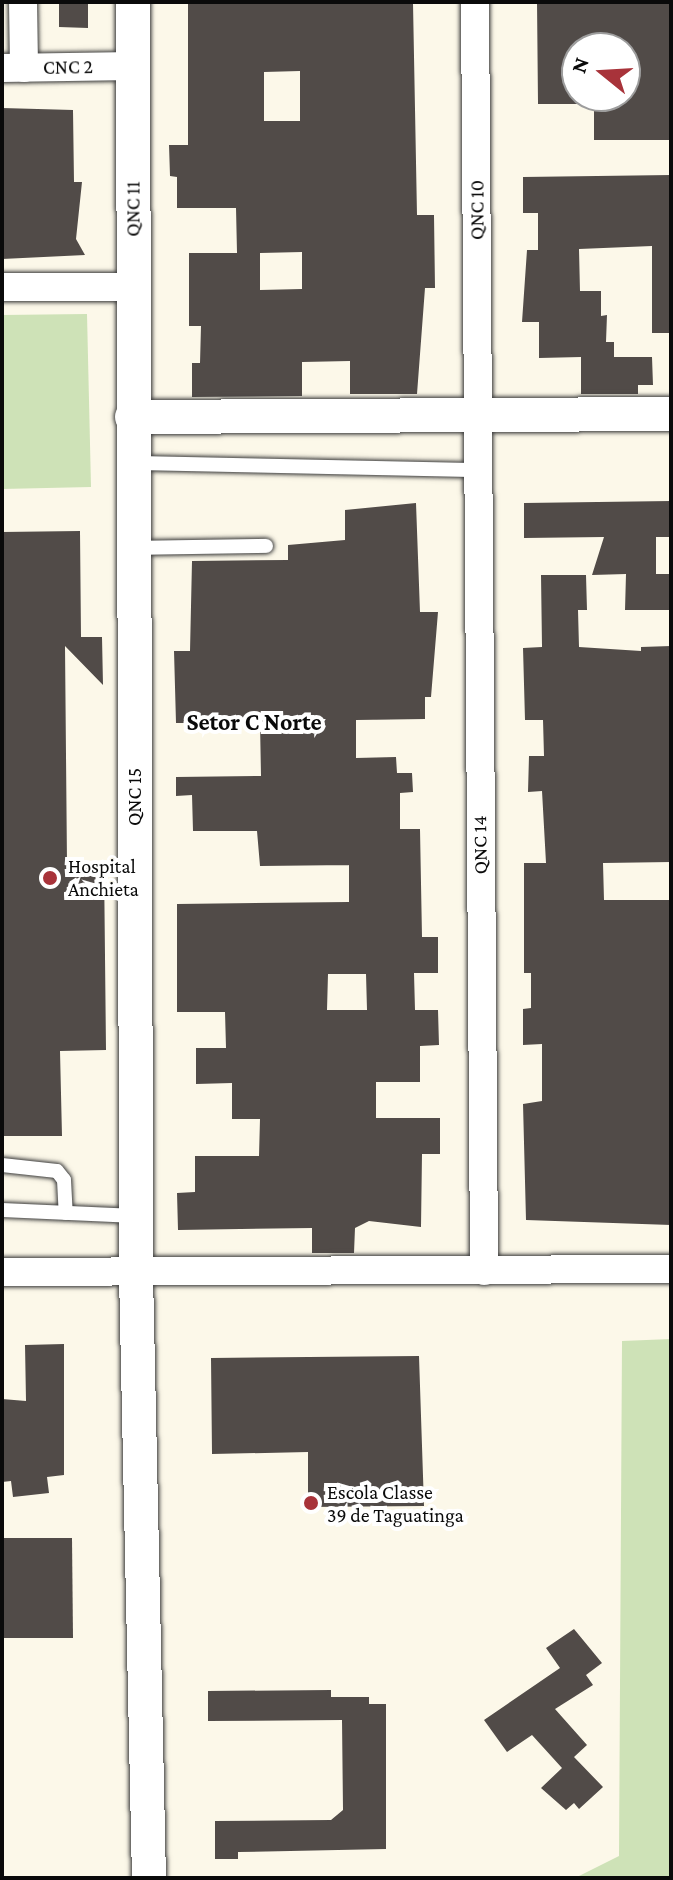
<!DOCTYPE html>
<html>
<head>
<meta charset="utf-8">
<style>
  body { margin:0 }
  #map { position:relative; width:673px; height:1880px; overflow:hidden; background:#fcf8e9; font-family:"Crimson Pro",serif }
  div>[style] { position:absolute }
  .green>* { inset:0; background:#cee2b7 }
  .building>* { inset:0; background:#514b48 }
  .roads { filter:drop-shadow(0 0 2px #3d3d3d) drop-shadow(0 0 2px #3d3d3d) }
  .service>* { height:14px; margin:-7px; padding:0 7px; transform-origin:7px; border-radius:7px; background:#fff }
  .minor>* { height:28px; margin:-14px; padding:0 14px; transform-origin:14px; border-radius:14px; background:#fff }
  .tertiary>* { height:34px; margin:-17px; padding:0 17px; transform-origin:17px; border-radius:17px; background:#fff }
  .dots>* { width:22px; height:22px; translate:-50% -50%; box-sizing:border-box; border:4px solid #fff; border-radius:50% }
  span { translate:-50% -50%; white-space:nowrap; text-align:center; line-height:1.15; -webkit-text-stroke:8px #fff; paint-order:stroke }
  .street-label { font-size:20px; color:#0a0a0a }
  .poi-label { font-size:20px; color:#0a0a0a }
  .left { translate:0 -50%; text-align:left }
  .quarter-label { font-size:24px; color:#0a0a0a; font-weight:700 }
  .frame { position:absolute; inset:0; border:4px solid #0a0a0a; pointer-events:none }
  .north { position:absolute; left:561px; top:32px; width:80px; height:80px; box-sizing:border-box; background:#fff; border:2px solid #9d9d9d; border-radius:50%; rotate:288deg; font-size:22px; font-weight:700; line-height:32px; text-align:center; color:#0a0a0a }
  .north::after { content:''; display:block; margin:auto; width:28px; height:36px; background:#a8333a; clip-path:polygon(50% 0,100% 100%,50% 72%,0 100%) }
</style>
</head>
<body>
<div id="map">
  <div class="green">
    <div style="clip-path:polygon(87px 314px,91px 487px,2px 489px,2px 315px)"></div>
    <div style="clip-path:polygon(671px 1339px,671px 1878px,575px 1878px,619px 1856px,622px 1341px)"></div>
  </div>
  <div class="building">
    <div style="clip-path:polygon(59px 2px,88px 2px,88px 28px,59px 27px)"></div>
    <div style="clip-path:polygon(evenodd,188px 2px,413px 3px,417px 215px,434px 215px,435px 288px,425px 288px,417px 394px,350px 394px,350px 361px,302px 362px,302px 396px,192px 397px,192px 363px,200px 363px,201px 326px,189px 326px,189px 253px,237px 253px,236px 208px,177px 208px,177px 177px,170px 176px,169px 145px,188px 145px,188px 2px,300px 71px,300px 121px,264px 121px,264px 72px,300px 71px,188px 2px,302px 252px,302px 289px,260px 290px,260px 253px,302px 252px)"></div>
    <div style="clip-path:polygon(537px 2px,671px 2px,671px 140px,594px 140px,594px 96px,625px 96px,625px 48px,577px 48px,577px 104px,538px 104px)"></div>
    <div style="clip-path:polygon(2px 108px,73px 110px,74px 182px,82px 182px,76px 239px,85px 255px,2px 259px)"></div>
    <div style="clip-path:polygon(671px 175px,671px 333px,652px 333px,652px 246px,579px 249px,580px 291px,601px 291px,601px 316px,607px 315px,606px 342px,614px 342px,614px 357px,652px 357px,653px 385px,638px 385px,638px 394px,581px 394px,581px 357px,539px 358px,539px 322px,522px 322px,527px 250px,538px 250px,538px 213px,523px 213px,523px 177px)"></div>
    <div style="clip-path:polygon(671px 501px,671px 537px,656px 537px,656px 574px,671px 574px,671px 610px,625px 610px,626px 574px,592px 575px,604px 537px,524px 538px,524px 503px)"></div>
    <div style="clip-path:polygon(evenodd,416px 503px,420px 612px,438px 612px,431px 697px,425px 697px,425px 719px,356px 720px,356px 758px,396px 757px,397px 773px,412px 773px,413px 792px,400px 793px,400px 829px,420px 829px,422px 937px,438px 937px,438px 973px,414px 973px,415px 1010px,438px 1010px,439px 1045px,420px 1046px,420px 1082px,376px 1082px,376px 1118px,440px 1118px,440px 1154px,422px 1154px,421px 1227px,369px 1221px,355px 1228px,354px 1253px,312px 1253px,312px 1228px,178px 1230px,177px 1193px,195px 1192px,195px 1156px,259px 1156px,260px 1119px,232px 1119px,232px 1083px,196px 1084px,196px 1048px,226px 1048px,225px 1012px,177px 1012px,177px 904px,349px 902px,349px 865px,260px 866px,257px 831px,193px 831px,192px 795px,176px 796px,176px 777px,261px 776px,260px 723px,176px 723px,174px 651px,190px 651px,192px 561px,288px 560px,288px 545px,345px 540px,345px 510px,416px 503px,328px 974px,366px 974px,367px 1010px,327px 1010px,328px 974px)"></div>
    <div style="clip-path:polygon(80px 531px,81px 637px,102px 637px,103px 685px,65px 646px,67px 863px,104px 862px,106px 1050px,60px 1051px,62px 1136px,2px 1136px,2px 532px)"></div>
    <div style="clip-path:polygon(541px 575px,586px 575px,587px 610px,578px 610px,579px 647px,641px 651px,641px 647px,671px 646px,671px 862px,603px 863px,604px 900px,671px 900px,671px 1225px,526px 1220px,523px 1104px,542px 1101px,542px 1044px,523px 1045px,523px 1009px,531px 1008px,531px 973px,524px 973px,524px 863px,546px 863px,542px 791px,528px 792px,529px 756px,544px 756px,543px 720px,525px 720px,523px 648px,542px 647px)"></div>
    <div style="clip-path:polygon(64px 1344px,64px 1475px,47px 1477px,49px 1493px,13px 1497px,11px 1481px,2px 1482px,2px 1399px,26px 1401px,25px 1345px)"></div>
    <div style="clip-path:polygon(419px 1356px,424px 1506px,308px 1507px,308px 1452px,212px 1454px,211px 1358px)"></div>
    <div style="clip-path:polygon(2px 1538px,72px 1538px,73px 1638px,2px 1638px)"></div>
    <div style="clip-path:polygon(574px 1629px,602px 1663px,586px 1675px,593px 1685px,555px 1709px,587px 1745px,574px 1757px,603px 1787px,579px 1809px,574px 1803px,566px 1810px,541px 1788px,562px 1768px,532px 1735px,507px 1752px,484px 1720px,560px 1668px,546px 1648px)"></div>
    <div style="clip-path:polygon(331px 1690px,331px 1697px,369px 1697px,369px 1704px,386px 1704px,386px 1849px,238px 1852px,238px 1859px,215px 1859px,215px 1821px,331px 1820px,343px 1810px,342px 1720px,208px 1721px,208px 1691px)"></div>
  </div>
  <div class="roads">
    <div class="service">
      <div style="left:133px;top:463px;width:343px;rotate:1.2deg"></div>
      <div style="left:135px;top:548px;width:131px;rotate:-0.9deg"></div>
      <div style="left:2px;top:1165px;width:55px;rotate:6.2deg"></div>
      <div style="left:57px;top:1171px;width:11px;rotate:52deg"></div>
      <div style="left:64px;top:1180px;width:33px;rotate:87deg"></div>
      <div style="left:2px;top:1210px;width:134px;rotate:2.6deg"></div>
    </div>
    <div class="minor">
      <div style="left:23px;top:2px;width:66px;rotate:89.1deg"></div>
      <div style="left:475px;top:2px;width:1269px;rotate:89.59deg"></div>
      <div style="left:2px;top:68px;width:132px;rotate:-0.9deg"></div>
      <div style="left:2px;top:287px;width:131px"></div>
      <div style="left:2px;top:1272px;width:669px;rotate:-0.26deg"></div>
    </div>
    <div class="tertiary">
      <div style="left:133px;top:2px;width:1272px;rotate:89.86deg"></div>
      <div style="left:136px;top:1274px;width:604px;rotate:88.77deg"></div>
      <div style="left:132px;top:417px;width:539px;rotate:-0.32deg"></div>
    </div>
  </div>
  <div class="dots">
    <div style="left:50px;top:878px;background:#a8333a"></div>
    <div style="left:311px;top:1503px;background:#a8333a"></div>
  </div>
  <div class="street-label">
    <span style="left:68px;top:67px;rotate:-1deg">CNC 2</span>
    <span style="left:133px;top:209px;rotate:-90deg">QNC 11</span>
    <span style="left:477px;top:210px;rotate:-90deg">QNC 10</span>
    <span style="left:134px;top:797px;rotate:-90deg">QNC 15</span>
    <span style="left:480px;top:845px;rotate:-91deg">QNC 14</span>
  </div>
  <div class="poi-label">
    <span class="left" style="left:68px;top:878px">Hospital<br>Anchieta</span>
    <span class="left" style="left:327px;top:1504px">Escola Classe<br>39 de Taguatinga</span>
  </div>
  <div class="quarter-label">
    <span style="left:254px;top:722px">Setor C Norte</span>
  </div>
  <div class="frame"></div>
  <div class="north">N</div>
</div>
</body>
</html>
